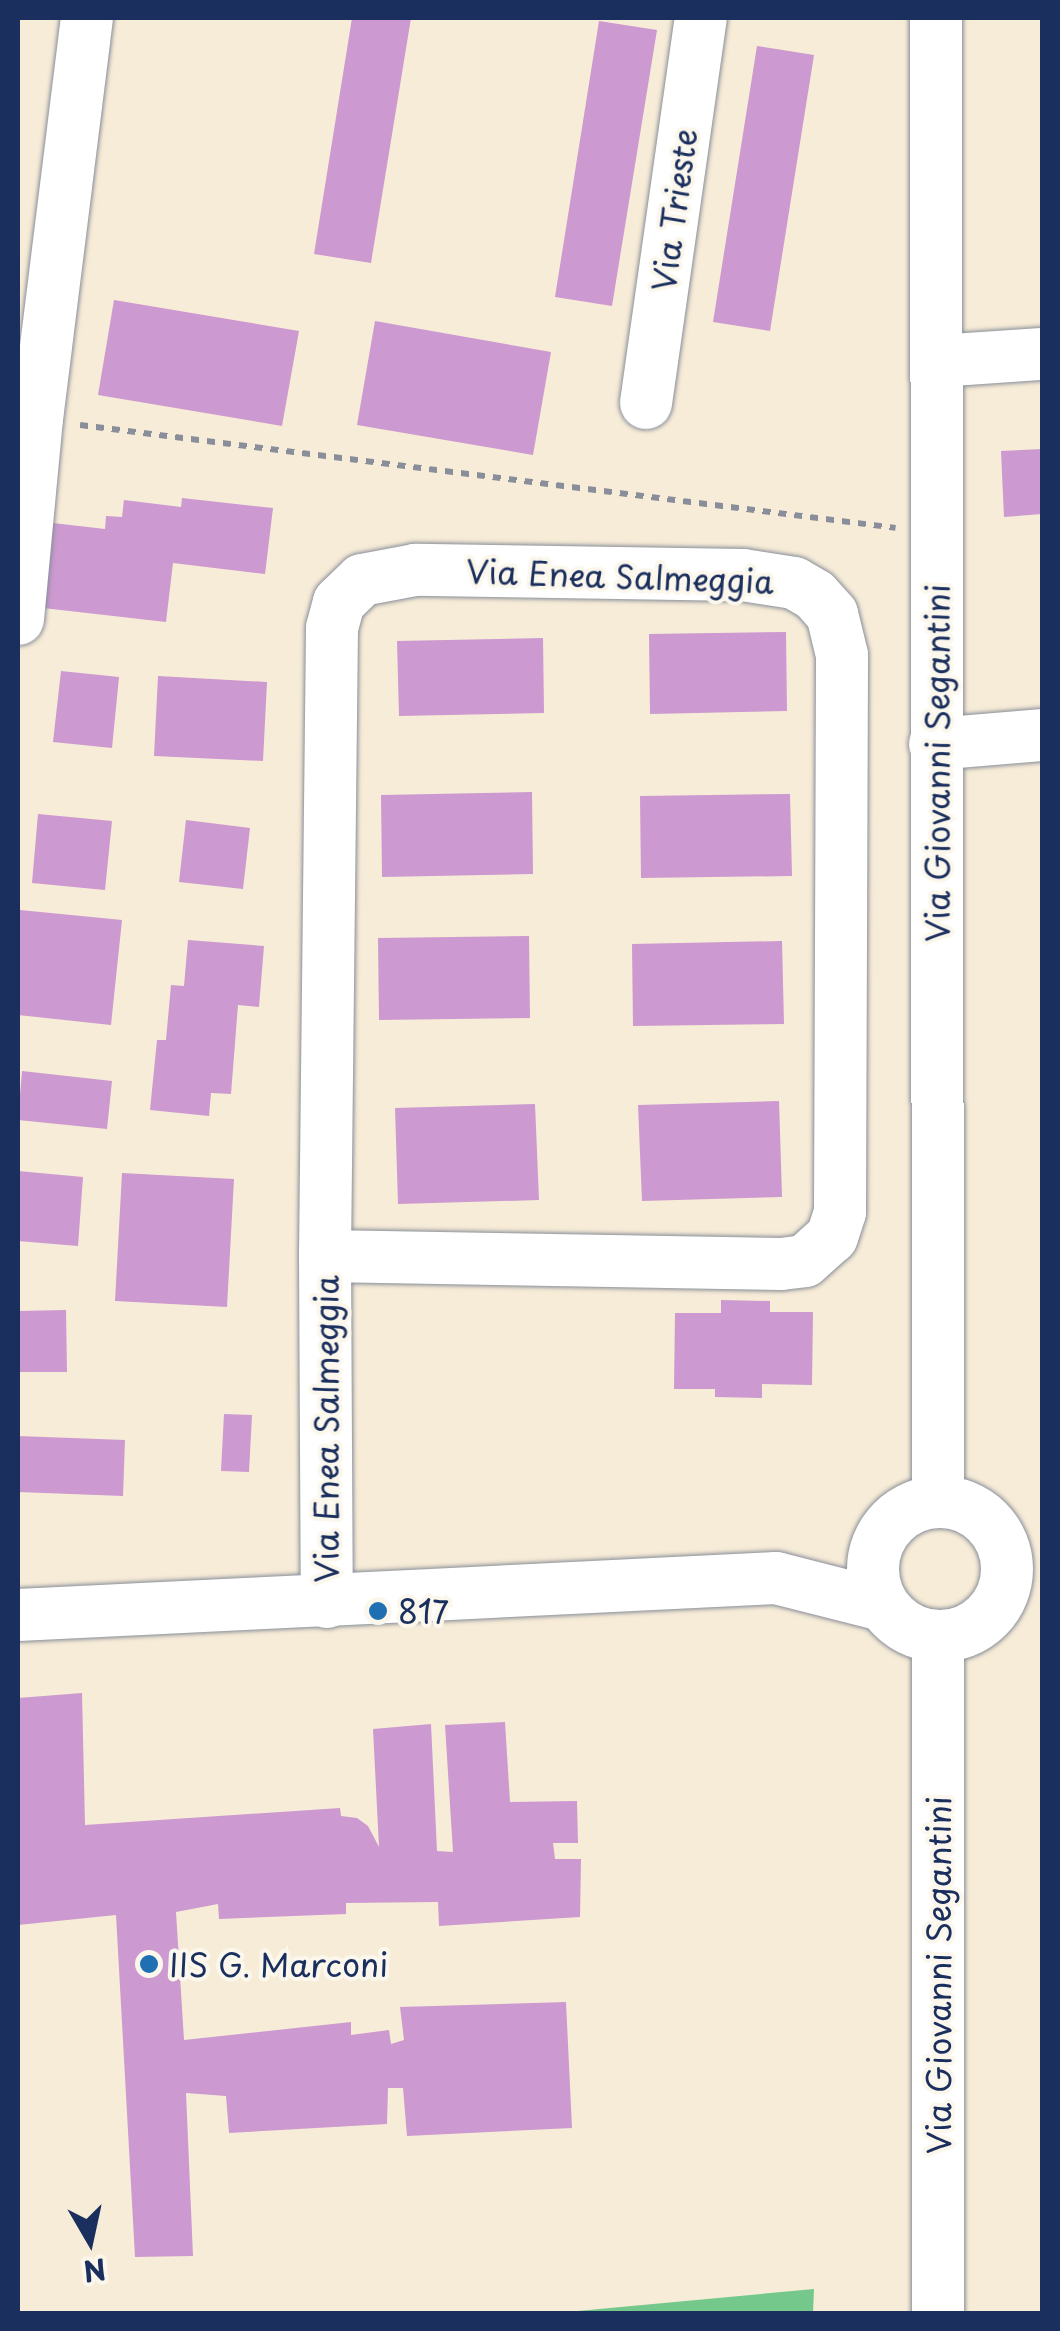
<!DOCTYPE html>
<html>
<head>
<meta charset="utf-8">
<style>
  body { margin:0 }
  #map { position:relative; width:1060px; height:2331px; overflow:hidden; background:#f7ecd7; font-family:"Playpen Sans",sans-serif }
  div>[style] { position:absolute }
  .green>* { inset:0; background:#74c88b }
  .building>* { inset:0; background:#cc99d0 }
  .path>* { height:6px; margin-top:-3px; transform-origin:0; background:repeating-linear-gradient(90deg,#898e9a 0 8px,transparent 0 16px) }
  .roads { filter:drop-shadow(0 0 2px #898e9a) drop-shadow(0 0 2px #898e9a) }
  .minor>* { height:52px; margin:-26px; padding:0 26px; transform-origin:26px; border-radius:26px; background:#fff }
  .minor>.ring { margin:-26px; padding:0; box-sizing:content-box; background:none; border:52px solid #fff; border-radius:50% }
  .dots>* { width:28px; height:28px; translate:-50% -50%; box-sizing:border-box; border:5px solid #fbf7ec; border-radius:50% }
  span { translate:-50% -50%; white-space:nowrap; text-align:center; line-height:1.15; -webkit-text-stroke:8px #fbf7ec; paint-order:stroke }
  .street-label { font-size:32px; color:#1b2f5e }
  .poi-label { font-size:32px; color:#1b2f5e }
  .left { translate:0 -50%; text-align:left }
  .frame { position:absolute; inset:0; border:20px solid #1b2f5e; pointer-events:none }
  .north { position:absolute; left:40px; top:2191px; width:100px; height:100px; -webkit-text-stroke:8px #fbf7ec; paint-order:stroke; rotate:171deg; font-size:28px; font-weight:700; line-height:40px; text-align:center; color:#1b2f5e }
  .north::after { content:''; display:block; margin:auto; width:35px; height:45px; background:#1b2f5e; clip-path:polygon(50% 0,100% 100%,50% 72%,0 100%) }
</style>
</head>
<body>
<div id="map">
  <div class="green">
    <div style="clip-path:polygon(814px 2289px,813px 2313px,556px 2313px)"></div>
  </div>
  <div class="building">
    <div style="clip-path:polygon(352px 18px,411px 18px,371px 263px,314px 254px)"></div>
    <div style="clip-path:polygon(599px 21px,657px 30px,612px 306px,555px 297px)"></div>
    <div style="clip-path:polygon(757px 46px,814px 55px,770px 331px,713px 322px)"></div>
    <div style="clip-path:polygon(114px 300px,299px 331px,282px 426px,98px 395px)"></div>
    <div style="clip-path:polygon(375px 321px,551px 352px,533px 455px,357px 425px)"></div>
    <div style="clip-path:polygon(1042px 449px,1042px 514px,1004px 517px,1001px 451px)"></div>
    <div style="clip-path:polygon(182px 498px,273px 508px,265px 574px,173px 563px,166px 622px,43px 608px,53px 523px,105px 529px,106px 516px,122px 517px,124px 500px,181px 507px)"></div>
    <div style="clip-path:polygon(786px 632px,787px 711px,650px 714px,649px 634px)"></div>
    <div style="clip-path:polygon(543px 638px,544px 713px,399px 716px,397px 641px)"></div>
    <div style="clip-path:polygon(61px 671px,119px 677px,112px 748px,53px 742px)"></div>
    <div style="clip-path:polygon(158px 676px,267px 682px,263px 761px,154px 756px)"></div>
    <div style="clip-path:polygon(532px 792px,533px 874px,382px 877px,381px 795px)"></div>
    <div style="clip-path:polygon(790px 794px,792px 876px,641px 878px,640px 796px)"></div>
    <div style="clip-path:polygon(38px 814px,112px 821px,105px 890px,32px 883px)"></div>
    <div style="clip-path:polygon(186px 820px,250px 828px,243px 889px,179px 882px)"></div>
    <div style="clip-path:polygon(20px 910px,122px 920px,111px 1025px,18px 1015px)"></div>
    <div style="clip-path:polygon(529px 936px,530px 1018px,379px 1020px,378px 938px)"></div>
    <div style="clip-path:polygon(188px 940px,264px 946px,259px 1007px,238px 1005px,231px 1094px,211px 1093px,209px 1116px,150px 1110px,157px 1040px,166px 1040px,171px 985px,184px 986px)"></div>
    <div style="clip-path:polygon(782px 941px,784px 1024px,633px 1026px,632px 944px)"></div>
    <div style="clip-path:polygon(22px 1071px,112px 1081px,107px 1129px,18px 1120px)"></div>
    <div style="clip-path:polygon(779px 1101px,782px 1197px,642px 1201px,638px 1105px)"></div>
    <div style="clip-path:polygon(535px 1104px,539px 1200px,398px 1204px,395px 1108px)"></div>
    <div style="clip-path:polygon(18px 1171px,83px 1177px,78px 1246px,18px 1241px)"></div>
    <div style="clip-path:polygon(122px 1173px,234px 1179px,227px 1307px,115px 1301px)"></div>
    <div style="clip-path:polygon(721px 1300px,770px 1301px,770px 1312px,813px 1312px,812px 1385px,762px 1384px,762px 1398px,715px 1397px,715px 1389px,674px 1389px,675px 1313px,721px 1313px)"></div>
    <div style="clip-path:polygon(66px 1310px,67px 1372px,18px 1372px,18px 1311px)"></div>
    <div style="clip-path:polygon(224px 1414px,252px 1415px,249px 1472px,221px 1471px)"></div>
    <div style="clip-path:polygon(18px 1436px,125px 1440px,123px 1496px,18px 1492px)"></div>
    <div style="clip-path:polygon(82px 1693px,85px 1825px,340px 1808px,341px 1816px,357px 1818px,368px 1826px,379px 1847px,373px 1729px,431px 1724px,437px 1851px,453px 1852px,445px 1725px,505px 1722px,510px 1802px,577px 1801px,578px 1843px,553px 1843px,555px 1859px,581px 1859px,580px 1917px,439px 1926px,438px 1902px,346px 1903px,346px 1914px,219px 1919px,218px 1904px,176px 1912px,184px 2040px,351px 2022px,351px 2035px,389px 2030px,391px 2044px,404px 2040px,400px 2007px,566px 2002px,572px 2128px,407px 2136px,403px 2088px,388px 2088px,387px 2124px,229px 2133px,226px 2096px,186px 2093px,193px 2256px,135px 2257px,116px 1915px,18px 1925px,18px 1698px)"></div>
  </div>
  <div class="path">
    <div style="left:80px;top:425px;width:822px;rotate:7.19deg"></div>
  </div>
  <div class="roads">
    <div class="minor">
      <div style="left:936px;top:18px;width:1484px;rotate:89.92deg"></div>
      <div style="left:938px;top:361px;width:104px;rotate:-3.9deg"></div>
      <div style="left:646px;top:403px;width:389px;rotate:-81.9deg"></div>
      <div style="left:18px;top:619px;width:201px;rotate:-84.6deg"></div>
      <div style="left:37px;top:419px;width:404px;rotate:-82.9deg"></div>
      <div style="left:935px;top:744px;width:107px;rotate:-4.8deg"></div>
      <div style="left:325px;top:1256px;width:456px;rotate:1deg"></div>
      <div style="left:781px;top:1264px;width:24px;rotate:-7deg"></div>
      <div style="left:805px;top:1261px;width:36px;rotate:-42deg"></div>
      <div style="left:832px;top:1237px;width:26px;rotate:-72deg"></div>
      <div style="left:840px;top:1212px;width:557px;rotate:-89.79deg"></div>
      <div style="left:842px;top:655px;width:42px;rotate:-103.7deg"></div>
      <div style="left:832px;top:614px;width:25px;rotate:-132deg"></div>
      <div style="left:815px;top:595px;width:24px;rotate:-150deg"></div>
      <div style="left:794px;top:583px;width:52px;rotate:-171.1deg"></div>
      <div style="left:743px;top:575px;width:328px;rotate:-179.1deg"></div>
      <div style="left:415px;top:570px;width:54px;rotate:169.3deg"></div>
      <div style="left:362px;top:580px;width:32px;rotate:136deg"></div>
      <div style="left:339px;top:602px;width:27px;rotate:105deg"></div>
      <div style="left:332px;top:628px;width:628px;rotate:90.64deg"></div>
      <div style="left:325px;top:1256px;width:346px;rotate:89.7deg"></div>
      <div class="ring" style="left:873px;top:1502px;width:82px;height:82px"></div>
      <div style="left:18px;top:1615px;width:759px;rotate:-2.79deg"></div>
      <div style="left:776px;top:1578px;width:109px;rotate:14.3deg"></div>
      <div style="left:938px;top:2314px;width:677px;rotate:-90deg"></div>
    </div>
  </div>
  <div class="dots">
    <div style="left:378px;top:1611px;background:#1f6fb2"></div>
    <div style="left:149px;top:1964px;background:#1f6fb2"></div>
  </div>
  <div class="street-label">
    <span style="left:674px;top:210px;rotate:-82deg">Via Trieste</span>
    <span style="left:620px;top:576px;rotate:2deg">Via Enea Salmeggia</span>
    <span style="left:937px;top:763px;rotate:-90deg">Via Giovanni Segantini</span>
    <span style="left:326px;top:1429px;rotate:-90deg">Via Enea Salmeggia</span>
    <span style="left:938px;top:1975px;rotate:-90deg">Via Giovanni Segantini</span>
  </div>
  <div class="poi-label">
    <span class="left" style="left:398px;top:1611px">817</span>
    <span class="left" style="left:169px;top:1964px">IIS G. Marconi</span>
  </div>
  <div class="frame"></div>
  <div class="north">N</div>
</div>
</body>
</html>
